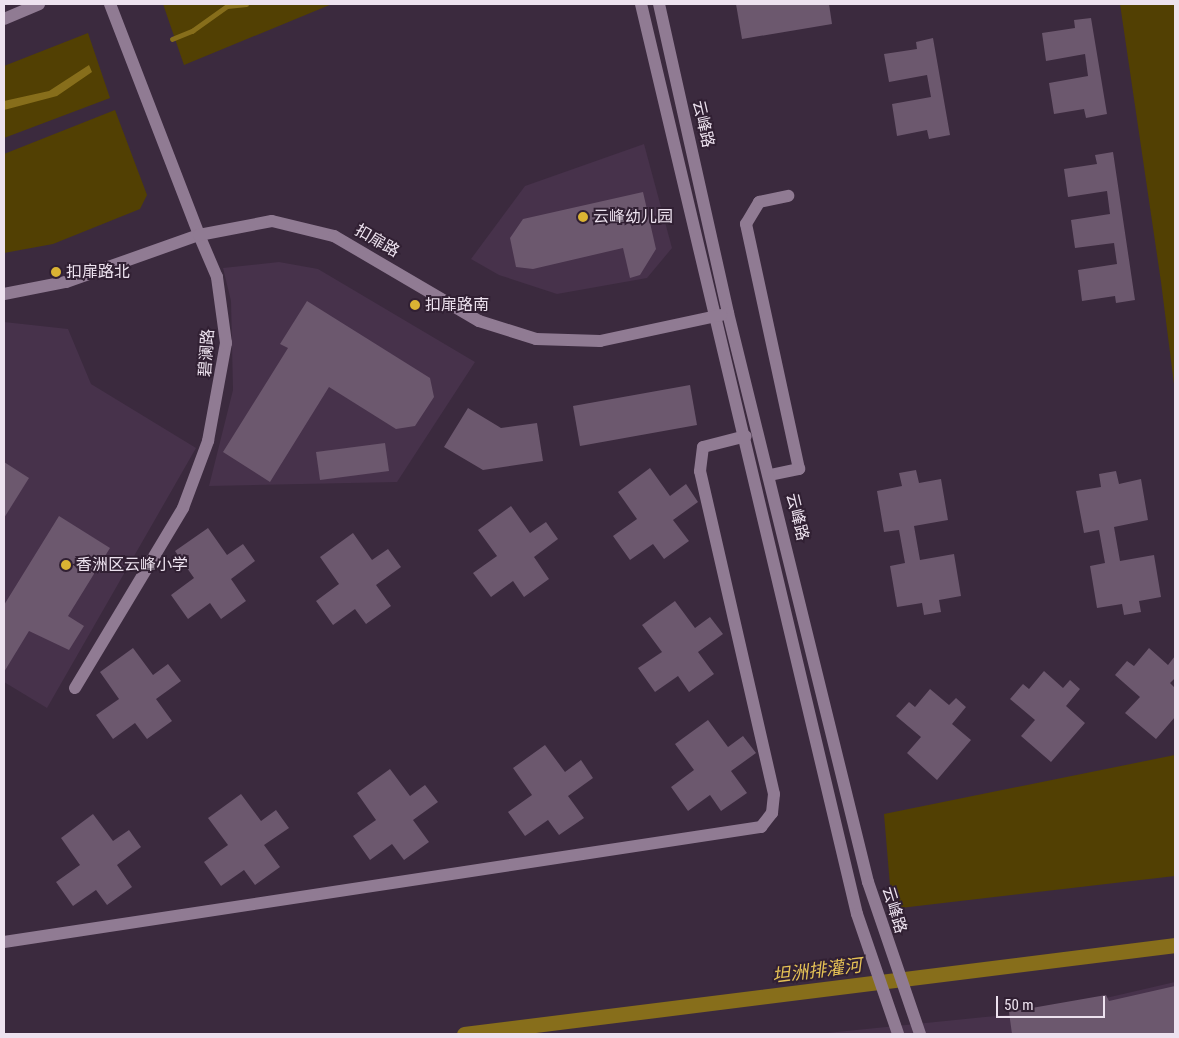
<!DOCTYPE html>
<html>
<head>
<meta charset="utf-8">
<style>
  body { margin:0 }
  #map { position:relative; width:1179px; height:1038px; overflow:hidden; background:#3b2a3e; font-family:"Roboto Condensed","Noto Sans SC",sans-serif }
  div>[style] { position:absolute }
  .built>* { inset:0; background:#47324b }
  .green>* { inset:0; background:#524003 }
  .water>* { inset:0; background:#876e1b }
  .stream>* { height:4.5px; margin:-2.25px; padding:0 2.25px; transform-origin:2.25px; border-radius:2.25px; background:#876e1b }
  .canal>* { height:15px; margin:-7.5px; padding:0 7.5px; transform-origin:7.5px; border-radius:7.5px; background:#876e1b }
  .building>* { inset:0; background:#6c586e }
  .minor>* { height:12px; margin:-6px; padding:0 6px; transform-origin:6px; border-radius:6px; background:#907b93 }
  .tertiary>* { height:12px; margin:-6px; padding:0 6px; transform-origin:6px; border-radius:6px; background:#907b93 }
  .dots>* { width:14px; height:14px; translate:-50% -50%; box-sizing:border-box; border:2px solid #312033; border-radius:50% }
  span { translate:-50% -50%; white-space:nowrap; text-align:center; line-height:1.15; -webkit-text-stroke:4px #312033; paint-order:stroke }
  .street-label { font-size:16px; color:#ede2ef }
  .poi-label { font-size:16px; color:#ede2ef }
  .left { translate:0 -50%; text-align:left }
  .water-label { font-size:18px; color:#e6c256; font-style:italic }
  .frame { position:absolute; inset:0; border:5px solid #ede2ef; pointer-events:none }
  .scale { position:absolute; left:996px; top:996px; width:109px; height:22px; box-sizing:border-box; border:2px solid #ede2ef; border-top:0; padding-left:6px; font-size:15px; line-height:18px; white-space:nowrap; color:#ede2ef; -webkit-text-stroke:4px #312033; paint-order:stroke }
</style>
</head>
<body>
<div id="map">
  <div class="built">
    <div style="clip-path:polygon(644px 144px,672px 248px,647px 278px,557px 294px,499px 275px,471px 259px,525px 186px)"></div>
    <div style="clip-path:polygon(279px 262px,318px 269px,475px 362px,397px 482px,209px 486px,233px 390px,231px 301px,223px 268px)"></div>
    <div style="clip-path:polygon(4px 322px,68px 329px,91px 384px,196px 448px,47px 708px,4px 682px)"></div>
    <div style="clip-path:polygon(1175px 982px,1175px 1034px,817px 1034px,1054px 1010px)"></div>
  </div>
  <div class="green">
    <div style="clip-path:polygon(163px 4px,332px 4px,184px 65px)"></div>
    <div style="clip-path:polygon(1120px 4px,1175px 4px,1175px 392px,1161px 282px)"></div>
    <div style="clip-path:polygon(88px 33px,110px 98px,4px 138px,4px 66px)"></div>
    <div style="clip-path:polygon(115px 110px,147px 195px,140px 209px,53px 244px,4px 253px,4px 154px)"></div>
    <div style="clip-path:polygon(1175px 755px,1175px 876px,892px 909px,884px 814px)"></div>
  </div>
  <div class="water">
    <div style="clip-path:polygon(89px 65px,92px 72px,57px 96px,4px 110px,4px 101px,49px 91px)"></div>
  </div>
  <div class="stream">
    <div style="left:172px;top:39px;width:22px;rotate:-22deg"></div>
    <div style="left:192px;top:31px;width:43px;rotate:-35.5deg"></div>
    <div style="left:227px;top:6px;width:19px;rotate:-6deg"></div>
  </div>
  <div class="canal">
    <div style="left:464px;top:1034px;width:717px;rotate:-7.13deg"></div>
  </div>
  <div class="building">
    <div style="clip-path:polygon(736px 4px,829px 4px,832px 24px,742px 39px)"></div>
    <div style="clip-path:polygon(1091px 18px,1107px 114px,1086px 118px,1084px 109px,1054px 114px,1049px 83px,1088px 76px,1085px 54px,1046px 61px,1042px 33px,1075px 28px,1074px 20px)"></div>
    <div style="clip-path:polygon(933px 38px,950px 135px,929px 139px,927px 130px,897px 136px,892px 104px,931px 97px,927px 75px,889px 82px,884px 54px,917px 49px,916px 42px)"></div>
    <div style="clip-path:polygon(1113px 152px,1135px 300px,1116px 303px,1115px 296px,1082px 301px,1078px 270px,1117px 264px,1114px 243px,1075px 248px,1071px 220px,1110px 214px,1107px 191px,1068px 197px,1064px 169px,1097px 164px,1095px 155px)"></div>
    <div style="clip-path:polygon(643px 192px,656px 249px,640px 275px,630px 278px,623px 248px,533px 269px,516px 267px,510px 238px,523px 219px)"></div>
    <div style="clip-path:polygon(307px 301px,430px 378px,434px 397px,415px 426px,396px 429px,329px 387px,270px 482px,223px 452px,288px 348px,280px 344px)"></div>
    <div style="clip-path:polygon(690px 385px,697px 425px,580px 446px,573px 406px)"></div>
    <div style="clip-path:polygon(468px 408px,501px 428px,537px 423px,543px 461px,483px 470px,444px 447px)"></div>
    <div style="clip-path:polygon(385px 443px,389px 471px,320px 480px,316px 452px)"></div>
    <div style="clip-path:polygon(4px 462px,29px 478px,4px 518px)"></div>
    <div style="clip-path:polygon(650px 468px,670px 496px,686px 484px,698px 502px,673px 520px,689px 541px,664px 559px,653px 544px,630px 560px,613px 536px,637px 519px,618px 492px)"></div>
    <div style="clip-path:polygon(916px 470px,919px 483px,941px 479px,948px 520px,914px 526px,920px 560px,954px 554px,961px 596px,939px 600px,941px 612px,924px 615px,922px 603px,897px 607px,890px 566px,905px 563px,899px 530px,884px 532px,877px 491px,902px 486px,899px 473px)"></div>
    <div style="clip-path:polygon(1116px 471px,1119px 484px,1141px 479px,1148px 520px,1114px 527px,1120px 561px,1154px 555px,1161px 597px,1139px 601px,1141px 612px,1124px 615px,1122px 604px,1097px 608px,1090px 566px,1105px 563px,1099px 530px,1084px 533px,1076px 491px,1101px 487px,1099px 474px)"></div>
    <div style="clip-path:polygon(511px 506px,530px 533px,546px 522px,558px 539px,534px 557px,549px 579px,524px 597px,513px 581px,491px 597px,473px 573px,497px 556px,478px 530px)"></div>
    <div style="clip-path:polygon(59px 516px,110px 548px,68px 616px,84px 626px,69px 650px,29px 631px,4px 672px,4px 605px)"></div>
    <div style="clip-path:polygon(208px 528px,227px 555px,243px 544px,255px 561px,231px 579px,246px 601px,221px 619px,210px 603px,188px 619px,171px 595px,194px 578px,175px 551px)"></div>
    <div style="clip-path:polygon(353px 533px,372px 560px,388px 549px,401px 567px,376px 585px,391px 606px,366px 624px,355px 609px,333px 625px,316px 601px,339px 584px,320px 557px)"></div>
    <div style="clip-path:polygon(675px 601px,695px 628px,710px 617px,723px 634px,698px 652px,714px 674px,689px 692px,678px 676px,655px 692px,638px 668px,662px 652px,642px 625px)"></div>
    <div style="clip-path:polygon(133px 648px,153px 675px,168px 664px,181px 681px,156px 699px,172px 721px,147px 739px,135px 723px,113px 739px,96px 715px,119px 699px,100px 672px)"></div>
    <div style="clip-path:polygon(1149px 648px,1168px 665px,1175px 656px,1175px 678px,1170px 683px,1175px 688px,1175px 717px,1156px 739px,1125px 713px,1140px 697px,1115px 675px,1127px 661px,1134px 666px)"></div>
    <div style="clip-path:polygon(1044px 671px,1063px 688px,1070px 680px,1080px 689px,1066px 706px,1085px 723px,1051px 762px,1021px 736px,1035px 720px,1010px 699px,1023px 684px,1029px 689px)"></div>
    <div style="clip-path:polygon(930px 689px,949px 705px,956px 698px,966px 707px,952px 724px,971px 740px,937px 780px,907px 753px,921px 737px,896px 716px,909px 702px,915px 707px)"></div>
    <div style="clip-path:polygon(708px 720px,728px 747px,743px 736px,756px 753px,731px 771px,747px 793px,721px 811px,710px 795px,688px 811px,671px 787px,694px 770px,675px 744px)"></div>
    <div style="clip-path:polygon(545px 745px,565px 772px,581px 760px,593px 778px,568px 796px,584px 818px,559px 835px,548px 820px,525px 836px,508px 812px,532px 795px,513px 768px)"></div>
    <div style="clip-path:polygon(390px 769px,410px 796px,425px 785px,438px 802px,413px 820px,429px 842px,404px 860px,392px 844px,370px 860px,353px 836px,376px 820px,357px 793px)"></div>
    <div style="clip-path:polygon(241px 794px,261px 821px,276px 810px,289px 828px,264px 845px,280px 867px,255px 885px,244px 870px,221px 886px,204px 862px,228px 845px,208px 818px)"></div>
    <div style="clip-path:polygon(93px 814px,113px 841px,129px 830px,141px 847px,117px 865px,132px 887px,107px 905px,96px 890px,73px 906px,56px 882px,80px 865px,61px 838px)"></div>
    <div style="clip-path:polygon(1175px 986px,1175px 1034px,1012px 1034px,1009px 1012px,1106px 995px,1109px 1001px)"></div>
  </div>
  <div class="minor">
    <div style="left:770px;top:475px;width:30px;rotate:-12deg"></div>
    <div style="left:799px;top:469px;width:251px;rotate:-102.2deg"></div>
    <div style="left:746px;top:224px;width:26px;rotate:-59deg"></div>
    <div style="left:759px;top:202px;width:30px;rotate:-12deg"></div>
    <div style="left:75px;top:688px;width:210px;rotate:-59deg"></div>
    <div style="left:183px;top:508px;width:72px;rotate:-69.5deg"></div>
    <div style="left:208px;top:441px;width:100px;rotate:-79.6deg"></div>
    <div style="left:226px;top:343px;width:67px;rotate:-97.8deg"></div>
    <div style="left:217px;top:277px;width:46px;rotate:-113.2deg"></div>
    <div style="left:4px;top:942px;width:766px;rotate:-8.64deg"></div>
    <div style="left:761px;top:827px;width:18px;rotate:-52deg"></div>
    <div style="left:772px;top:813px;width:19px;rotate:-84deg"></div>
    <div style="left:774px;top:794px;width:331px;rotate:-102.9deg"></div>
    <div style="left:700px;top:471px;width:24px;rotate:-83deg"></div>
    <div style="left:703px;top:447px;width:44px;rotate:-14.3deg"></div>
  </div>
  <div class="tertiary">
    <div style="left:110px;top:4px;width:248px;rotate:68.9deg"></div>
    <div style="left:641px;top:4px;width:935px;rotate:76.65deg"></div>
    <div style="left:857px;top:914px;width:127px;rotate:71.1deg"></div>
    <div style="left:659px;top:4px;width:317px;rotate:77.4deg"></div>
    <div style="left:728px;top:313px;width:586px;rotate:76.18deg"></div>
    <div style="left:868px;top:882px;width:161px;rotate:71.1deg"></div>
    <div style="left:4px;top:19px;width:38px;rotate:-23deg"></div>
    <div style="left:4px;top:294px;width:63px;rotate:-11deg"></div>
    <div style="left:66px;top:282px;width:141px;rotate:-19.5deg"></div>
    <div style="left:199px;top:235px;width:74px;rotate:-10.9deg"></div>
    <div style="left:272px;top:221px;width:64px;rotate:13.6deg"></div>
    <div style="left:334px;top:236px;width:168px;rotate:30.4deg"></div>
    <div style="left:479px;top:321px;width:60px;rotate:17.5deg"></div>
    <div style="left:536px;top:339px;width:64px;rotate:1.8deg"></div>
    <div style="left:600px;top:341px;width:124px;rotate:-12.1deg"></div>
  </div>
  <div class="dots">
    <div style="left:583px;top:217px;background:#dab333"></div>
    <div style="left:56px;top:272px;background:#dab333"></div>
    <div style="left:415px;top:305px;background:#dab333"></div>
    <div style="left:66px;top:565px;background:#dab333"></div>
  </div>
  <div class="street-label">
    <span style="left:703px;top:124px;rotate:77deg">云峰路</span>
    <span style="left:377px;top:241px;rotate:30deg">扣扉路</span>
    <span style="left:207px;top:353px;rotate:-86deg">碧澜路</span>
    <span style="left:797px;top:517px;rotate:76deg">云峰路</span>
    <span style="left:894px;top:910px;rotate:73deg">云峰路</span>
  </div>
  <div class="poi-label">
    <span class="left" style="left:593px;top:217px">云峰幼儿园</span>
    <span class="left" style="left:66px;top:272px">扣扉路北</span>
    <span class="left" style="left:425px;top:305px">扣扉路南</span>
    <span class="left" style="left:76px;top:565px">香洲区云峰小学</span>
  </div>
  <div class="water-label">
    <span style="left:817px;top:971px;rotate:-7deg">坦洲排灌河</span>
  </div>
  <div class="frame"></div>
  <div class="scale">50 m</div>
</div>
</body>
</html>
